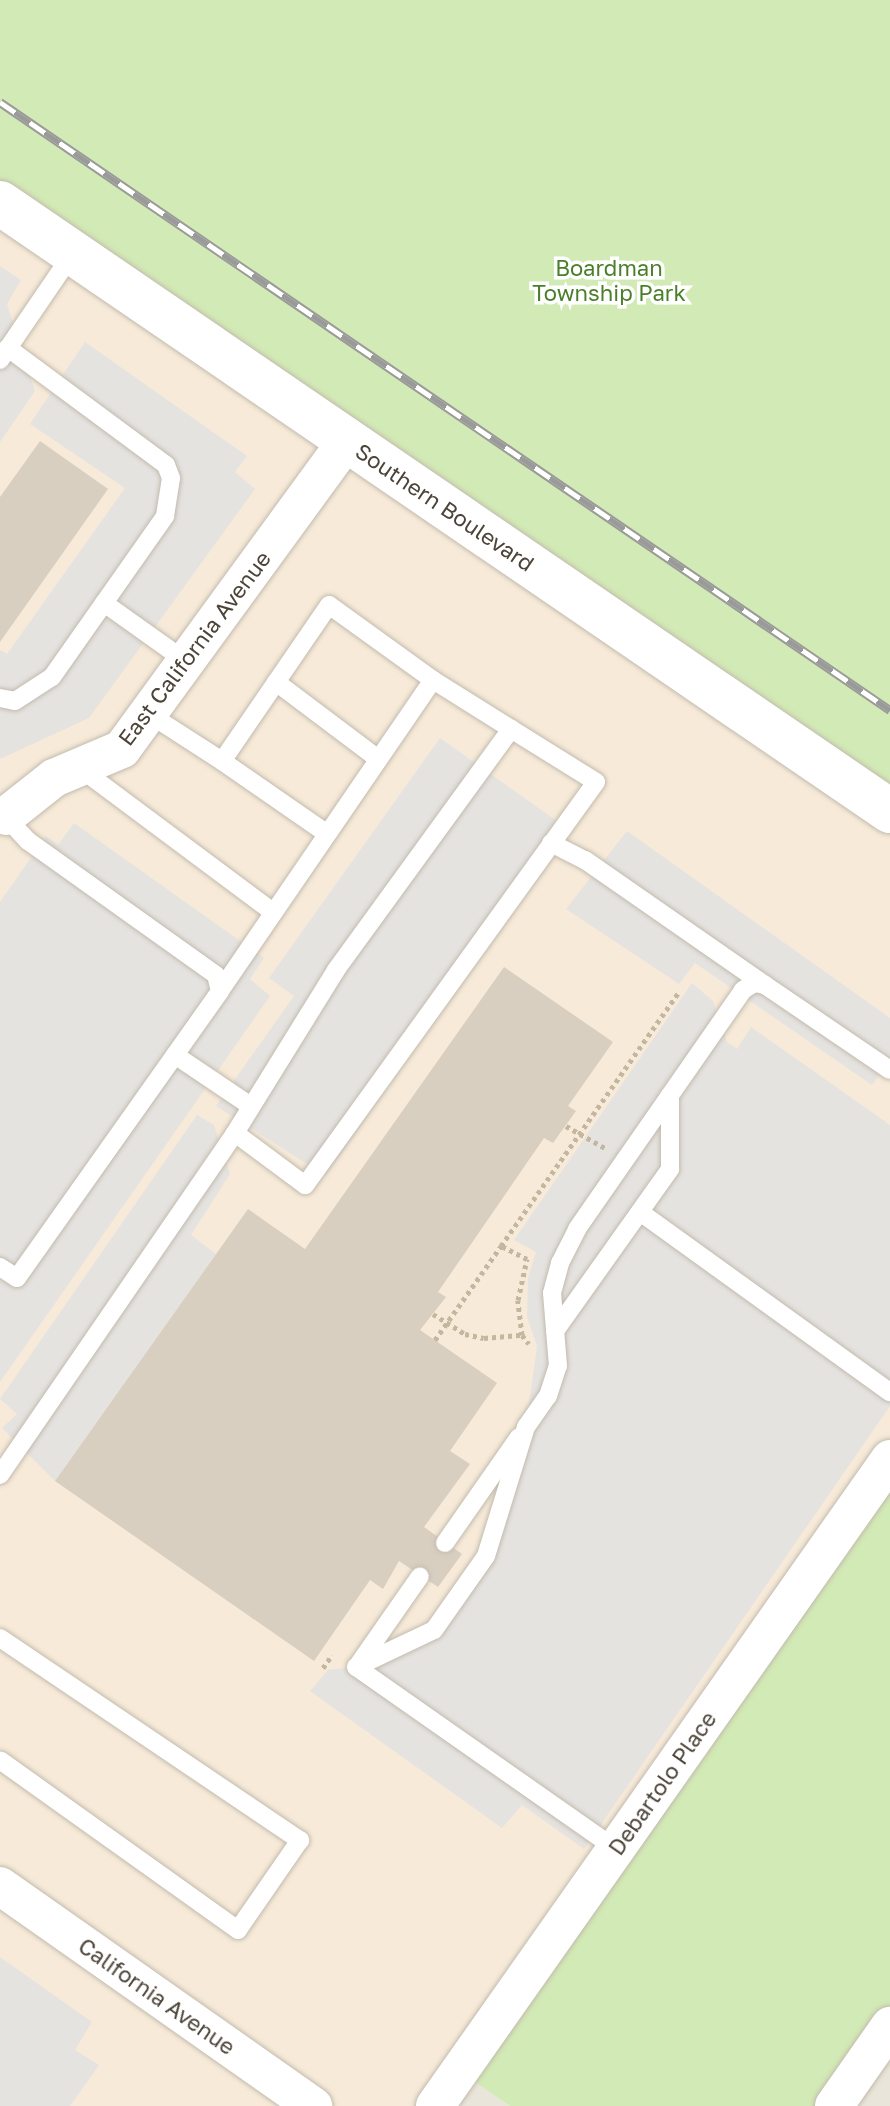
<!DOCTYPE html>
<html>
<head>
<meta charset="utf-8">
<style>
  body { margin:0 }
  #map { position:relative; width:890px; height:2106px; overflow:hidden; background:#f6f3ec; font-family:"Golos Text",sans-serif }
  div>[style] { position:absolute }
  .residential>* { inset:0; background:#eae5da }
  .commercial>* { inset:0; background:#f7ead8 }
  .green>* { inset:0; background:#d2eab5 }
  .parking>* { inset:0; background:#e5e3e0 }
  .building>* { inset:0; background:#d8cfc1 }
  .path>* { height:5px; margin-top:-2.5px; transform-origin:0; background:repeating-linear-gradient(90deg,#c4b79f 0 4px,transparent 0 8px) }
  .roads { filter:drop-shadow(0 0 2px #c2bbae) drop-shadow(0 0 2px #c2bbae) }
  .service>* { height:18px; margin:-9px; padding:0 9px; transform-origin:9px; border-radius:9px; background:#fff }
  .minor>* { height:38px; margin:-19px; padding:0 19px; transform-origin:19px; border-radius:19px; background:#fff }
  .tertiary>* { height:44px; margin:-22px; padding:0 22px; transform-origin:22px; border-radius:22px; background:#fff }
  .rail>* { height:9px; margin-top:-4.5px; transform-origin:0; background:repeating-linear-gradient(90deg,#fff 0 18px,#9a9a9a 0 36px); box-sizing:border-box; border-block:2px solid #9a9a9a }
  span { translate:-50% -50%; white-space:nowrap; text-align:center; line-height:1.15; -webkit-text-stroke:7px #fff; paint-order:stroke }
  .park-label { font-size:22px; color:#4a7f2a }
  .street-label { font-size:22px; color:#4b4439 }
</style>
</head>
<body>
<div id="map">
  <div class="residential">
    <div style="clip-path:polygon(890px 2026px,890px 2106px,834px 2106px)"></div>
    <div style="clip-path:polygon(465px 2075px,510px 2106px,443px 2106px)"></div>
  </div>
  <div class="commercial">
    <div style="clip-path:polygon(0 203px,890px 811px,890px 1460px,443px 2106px,0 2106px)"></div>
  </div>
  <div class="green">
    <div style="clip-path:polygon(0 0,890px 0,890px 811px,0 203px)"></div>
    <div style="clip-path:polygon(890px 1459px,890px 2026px,834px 2106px,510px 2106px,459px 2071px)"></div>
  </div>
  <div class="parking">
    <div style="clip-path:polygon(0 266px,21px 280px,7px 304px,35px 391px,0 442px)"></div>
    <div style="clip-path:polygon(85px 342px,247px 456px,235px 472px,255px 489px,89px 718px,0 759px,0 650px,7px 654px,125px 488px,30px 424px)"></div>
    <div style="clip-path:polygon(440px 738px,568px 829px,326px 1176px,216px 1106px,294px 996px,269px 978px)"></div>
    <div style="clip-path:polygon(74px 823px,264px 958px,250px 979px,270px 996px,0 1382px,0 902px,46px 836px,58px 845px)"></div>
    <div style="clip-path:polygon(627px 831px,890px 1018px,890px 1060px,872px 1085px,695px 963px,679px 984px,566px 909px)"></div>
    <div style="clip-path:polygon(692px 983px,713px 1001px,727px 1042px,737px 1049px,751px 1027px,890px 1125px,890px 1406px,584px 1849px,522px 1805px,502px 1828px,310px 1691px,328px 1670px,356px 1667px,434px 1630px,486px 1556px,526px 1427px,537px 1346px,527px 1317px,528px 1278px,536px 1252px,514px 1240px)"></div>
    <div style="clip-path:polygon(197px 1115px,214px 1125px,230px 1174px,191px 1235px,216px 1254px,55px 1481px,2px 1428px,17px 1414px,0 1399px)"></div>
    <div style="clip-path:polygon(0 1957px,92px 2022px,75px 2050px,99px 2065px,70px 2106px,0 2106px)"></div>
  </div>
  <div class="building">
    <div style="clip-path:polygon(40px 441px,108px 489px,0 642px,0 497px)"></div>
    <div style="clip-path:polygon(504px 967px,613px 1042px,568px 1106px,576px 1111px,553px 1143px,544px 1138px,438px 1292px,446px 1297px,420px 1330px,497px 1383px,450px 1451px,470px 1464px,424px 1527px,462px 1554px,438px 1587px,399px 1561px,383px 1589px,370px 1580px,314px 1661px,55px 1481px,248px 1209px,305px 1249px)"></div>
  </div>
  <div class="path">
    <div style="left:566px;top:1126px;width:45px;rotate:29.4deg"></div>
    <div style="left:433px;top:1314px;width:38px;rotate:32deg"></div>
    <div style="left:465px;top:1334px;width:19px;rotate:12deg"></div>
    <div style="left:484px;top:1338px;width:38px;rotate:-5deg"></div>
    <div style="left:522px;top:1335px;width:11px;rotate:52deg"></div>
    <div style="left:522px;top:1335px;width:35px;rotate:-97deg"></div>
    <div style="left:518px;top:1300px;width:42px;rotate:-77.6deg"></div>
    <div style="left:527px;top:1259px;width:29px;rotate:-153deg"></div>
    <div style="left:501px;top:1246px;width:310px;rotate:-55deg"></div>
    <div style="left:435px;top:1340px;width:115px;rotate:-54.9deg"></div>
    <div style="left:323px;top:1668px;width:16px;rotate:-55deg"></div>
  </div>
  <div class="roads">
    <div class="service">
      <div style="left:0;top:360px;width:130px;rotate:-55.7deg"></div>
      <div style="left:104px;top:603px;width:102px;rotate:35.4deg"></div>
      <div style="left:433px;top:680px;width:92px;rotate:32.1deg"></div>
      <div style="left:276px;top:682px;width:128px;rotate:37deg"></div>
      <div style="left:0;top:698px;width:15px;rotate:11deg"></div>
      <div style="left:15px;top:701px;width:44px;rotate:-33deg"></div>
      <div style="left:52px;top:677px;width:197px;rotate:-54.9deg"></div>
      <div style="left:165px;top:516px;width:38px;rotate:-81deg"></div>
      <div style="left:171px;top:478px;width:14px;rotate:-111deg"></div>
      <div style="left:166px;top:465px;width:197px;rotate:-143.5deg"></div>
      <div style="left:149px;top:714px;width:87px;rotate:32.8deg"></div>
      <div style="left:81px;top:769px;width:239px;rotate:36.7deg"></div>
      <div style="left:551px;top:843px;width:38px;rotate:27deg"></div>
      <div style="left:585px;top:860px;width:219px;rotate:34.8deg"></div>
      <div style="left:220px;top:991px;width:377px;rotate:-55.6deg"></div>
      <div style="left:433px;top:680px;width:128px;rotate:-144.2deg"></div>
      <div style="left:329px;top:605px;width:189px;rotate:124.4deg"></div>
      <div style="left:222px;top:761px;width:126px;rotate:34.7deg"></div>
      <div style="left:175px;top:1055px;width:89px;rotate:34deg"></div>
      <div style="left:640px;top:1212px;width:308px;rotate:35.8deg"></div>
      <div style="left:0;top:1267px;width:20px;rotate:33deg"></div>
      <div style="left:17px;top:1278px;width:352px;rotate:-54.7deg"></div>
      <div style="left:220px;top:991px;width:16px;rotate:-104deg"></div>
      <div style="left:216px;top:975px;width:231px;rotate:-144.5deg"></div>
      <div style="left:28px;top:841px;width:38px;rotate:-133deg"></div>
      <div style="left:555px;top:1331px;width:199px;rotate:-54.6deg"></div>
      <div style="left:670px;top:1169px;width:74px;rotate:-90deg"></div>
      <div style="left:0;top:1475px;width:415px;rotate:-55.5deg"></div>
      <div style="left:235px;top:1133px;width:192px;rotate:-58.2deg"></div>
      <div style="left:336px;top:970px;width:298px;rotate:-54deg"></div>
      <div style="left:511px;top:729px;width:100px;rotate:31.9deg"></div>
      <div style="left:596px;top:782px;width:497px;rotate:125.8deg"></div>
      <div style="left:305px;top:1185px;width:87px;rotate:-143.4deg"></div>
      <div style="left:445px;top:1543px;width:129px;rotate:-55.1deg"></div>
      <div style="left:0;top:1638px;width:362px;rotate:34deg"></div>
      <div style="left:300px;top:1840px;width:109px;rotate:124.6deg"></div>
      <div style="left:238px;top:1930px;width:292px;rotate:-144.5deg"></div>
      <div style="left:358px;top:1665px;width:108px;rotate:-55.1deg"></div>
      <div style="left:616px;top:1849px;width:317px;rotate:-145deg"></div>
      <div style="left:356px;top:1667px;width:86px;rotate:-25.4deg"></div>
      <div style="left:434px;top:1630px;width:90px;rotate:-54.9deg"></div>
      <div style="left:486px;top:1556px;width:135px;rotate:-72.8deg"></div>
      <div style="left:526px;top:1427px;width:38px;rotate:-55deg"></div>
      <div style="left:548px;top:1396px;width:32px;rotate:-72deg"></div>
      <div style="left:558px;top:1366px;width:73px;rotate:-94.7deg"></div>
      <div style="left:552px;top:1293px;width:31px;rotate:-75deg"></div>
      <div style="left:560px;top:1263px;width:38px;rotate:-63deg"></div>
      <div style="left:577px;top:1229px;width:291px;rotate:-55.2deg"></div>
      <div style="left:743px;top:990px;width:13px;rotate:-32deg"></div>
      <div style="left:754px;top:983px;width:11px;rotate:10deg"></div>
      <div style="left:765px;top:985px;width:151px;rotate:34.2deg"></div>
    </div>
    <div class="minor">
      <div style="left:6px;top:816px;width:61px;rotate:-38.4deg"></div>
      <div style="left:54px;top:778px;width:74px;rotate:-23.1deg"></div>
      <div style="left:122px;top:749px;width:382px;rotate:-53.9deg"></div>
      <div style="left:0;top:1886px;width:383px;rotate:35.1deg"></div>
      <div style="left:435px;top:2106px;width:791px;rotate:-54.88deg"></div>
      <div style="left:834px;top:2106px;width:98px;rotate:-55deg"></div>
    </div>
    <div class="tertiary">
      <div style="left:0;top:203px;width:1078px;rotate:34.34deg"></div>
    </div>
  </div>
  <div class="rail">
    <div style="left:0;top:102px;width:1078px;rotate:34.34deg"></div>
  </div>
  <div class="park-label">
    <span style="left:609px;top:280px">Boardman<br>Township Park</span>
  </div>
  <div class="street-label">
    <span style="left:445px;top:507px;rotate:34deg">Southern Boulevard</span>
    <span style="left:194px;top:648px;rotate:-53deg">East California Avenue</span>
    <span style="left:662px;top:1783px;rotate:-55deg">Debartolo Place</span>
    <span style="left:157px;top:1996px;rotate:35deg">California Avenue</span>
  </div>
</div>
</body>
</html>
